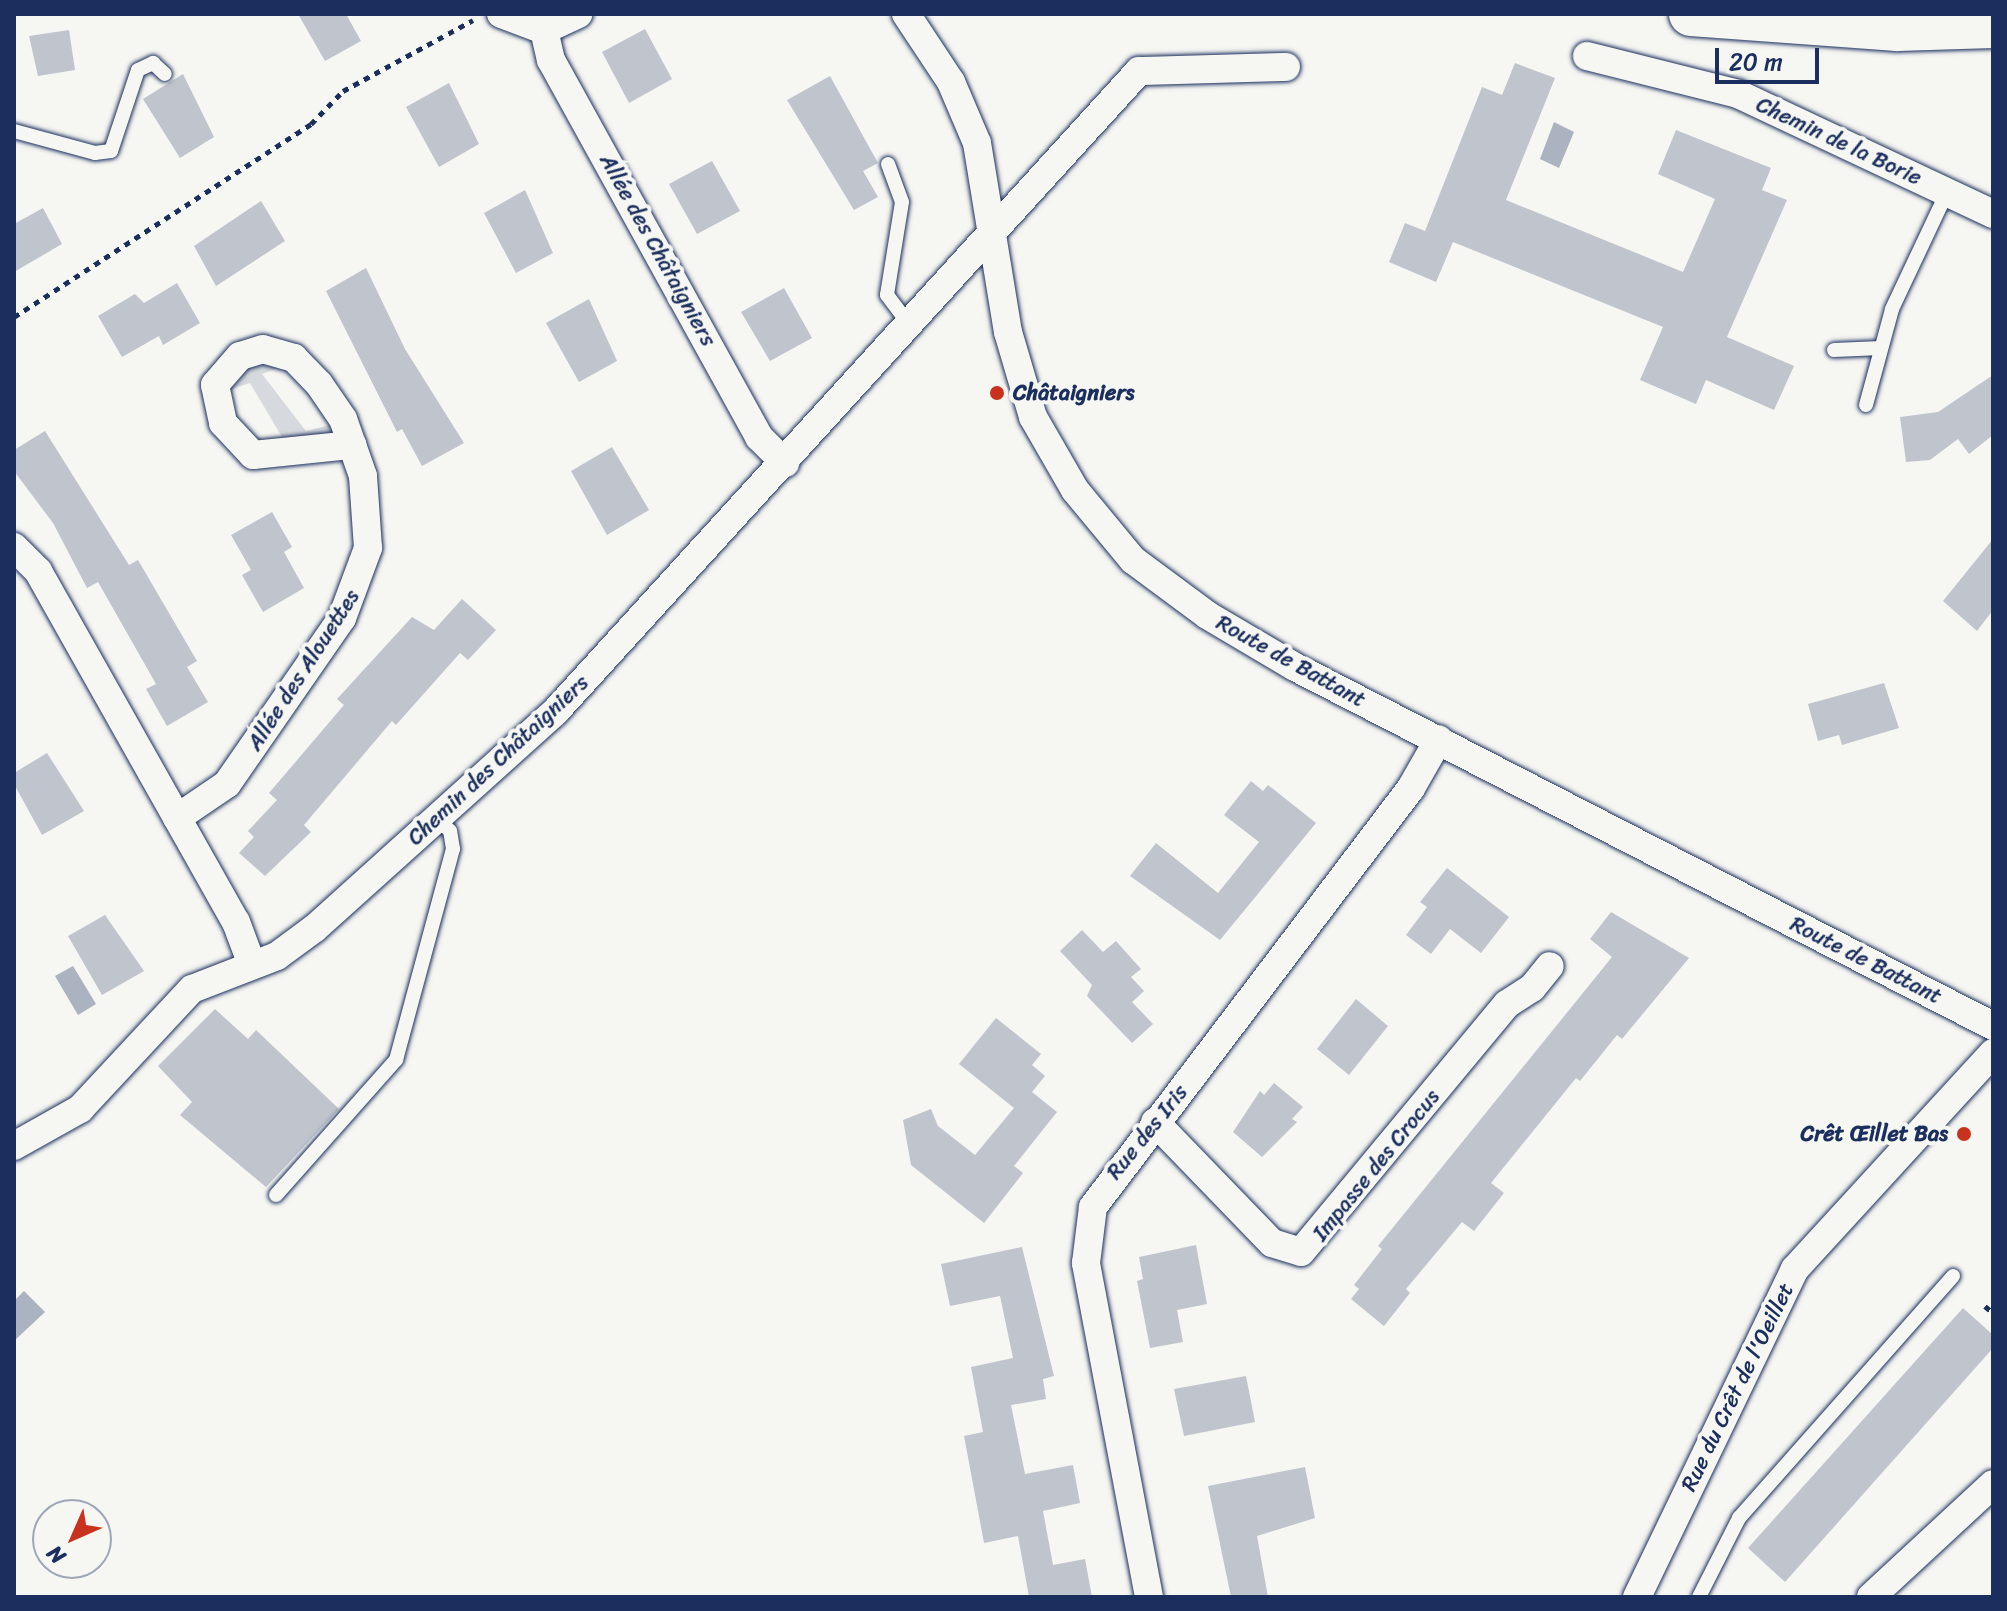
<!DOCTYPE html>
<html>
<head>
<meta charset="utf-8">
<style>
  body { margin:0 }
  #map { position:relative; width:2007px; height:1611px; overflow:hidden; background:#f6f6f2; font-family:Sriracha,sans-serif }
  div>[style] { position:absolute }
  .green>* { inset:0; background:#d6d9dd }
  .water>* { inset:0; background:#abb2c0 }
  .building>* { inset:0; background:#c0c4cd }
  .path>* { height:5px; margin-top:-2.5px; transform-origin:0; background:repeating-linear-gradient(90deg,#1b2f5e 0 6px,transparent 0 12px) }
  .roads { filter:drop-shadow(0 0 2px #1b2f5e) drop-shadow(0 0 2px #1b2f5e) }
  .lane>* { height:14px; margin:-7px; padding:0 7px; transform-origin:7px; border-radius:7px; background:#f6f6f2 }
  .street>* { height:28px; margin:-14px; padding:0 14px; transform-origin:14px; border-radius:14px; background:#f6f6f2 }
  .highway>* { height:44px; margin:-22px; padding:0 22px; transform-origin:22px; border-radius:22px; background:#f6f6f2 }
  .dots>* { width:22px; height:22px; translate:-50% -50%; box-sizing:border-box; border:4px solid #f6f6f2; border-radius:50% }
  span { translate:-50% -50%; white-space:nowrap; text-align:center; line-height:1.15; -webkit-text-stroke:8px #f6f6f2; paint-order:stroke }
  .street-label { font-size:22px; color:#1b2f5e }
  .poi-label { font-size:22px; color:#1b2f5e; font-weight:700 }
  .left { translate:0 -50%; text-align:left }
  .right { translate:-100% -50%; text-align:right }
  .frame { position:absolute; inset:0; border:16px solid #1b2f5e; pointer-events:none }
  .north { position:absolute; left:32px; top:1499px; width:80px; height:80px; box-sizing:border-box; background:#f6f6f2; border:2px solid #9ea6b7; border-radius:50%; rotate:225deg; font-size:22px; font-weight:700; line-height:32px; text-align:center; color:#1b2f5e }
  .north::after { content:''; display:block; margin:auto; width:28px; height:36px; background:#c8321e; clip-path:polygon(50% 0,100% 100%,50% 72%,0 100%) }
  .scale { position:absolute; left:1715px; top:48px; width:104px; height:36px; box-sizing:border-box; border:4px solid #1b2f5e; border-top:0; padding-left:10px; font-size:24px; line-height:28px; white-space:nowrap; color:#1b2f5e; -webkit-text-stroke:6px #f6f6f2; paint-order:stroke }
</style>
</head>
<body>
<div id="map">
  <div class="green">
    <div style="clip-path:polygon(266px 362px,283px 366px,262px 374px,306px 431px,330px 425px,328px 435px,260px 443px,282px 437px,250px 383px,228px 390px,244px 368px)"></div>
  </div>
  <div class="water">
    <div style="clip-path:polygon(1554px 122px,1574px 132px,1559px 168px,1540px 159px)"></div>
    <div style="clip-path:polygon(73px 966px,96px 1004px,78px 1015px,55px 976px)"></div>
    <div style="clip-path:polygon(24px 1291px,45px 1312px,14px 1341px,14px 1301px)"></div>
  </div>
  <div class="building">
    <div style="clip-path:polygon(298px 14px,346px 14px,361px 41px,325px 61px)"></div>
    <div style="clip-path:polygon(645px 29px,672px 79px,629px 103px,602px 52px)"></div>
    <div style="clip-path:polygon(69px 30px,75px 70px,38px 76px,29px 36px)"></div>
    <div style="clip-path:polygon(1515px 63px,1555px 78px,1506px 200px,1683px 272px,1715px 199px,1658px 174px,1676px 130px,1771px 168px,1762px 190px,1787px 200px,1727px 337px,1794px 366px,1774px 410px,1706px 380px,1696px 404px,1640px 380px,1663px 327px,1453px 242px,1436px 282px,1389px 262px,1405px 223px,1425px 231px,1482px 87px,1502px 95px)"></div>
    <div style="clip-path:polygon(183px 74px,214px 137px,180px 158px,143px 99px)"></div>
    <div style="clip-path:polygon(830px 76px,878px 163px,863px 171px,878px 197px,854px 210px,787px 100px)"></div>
    <div style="clip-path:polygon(449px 83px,479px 144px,439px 167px,406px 107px)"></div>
    <div style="clip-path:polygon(712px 161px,740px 211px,697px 234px,669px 184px)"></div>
    <div style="clip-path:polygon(525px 190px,553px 253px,516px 273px,484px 213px)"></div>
    <div style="clip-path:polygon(261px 201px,285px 241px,216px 286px,194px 246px)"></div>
    <div style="clip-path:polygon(43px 208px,62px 244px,14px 272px,14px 224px)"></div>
    <div style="clip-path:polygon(366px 268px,405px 349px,464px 443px,422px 466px,402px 429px,397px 432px,326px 291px)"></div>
    <div style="clip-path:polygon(177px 283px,200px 323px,163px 345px,159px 336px,122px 357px,98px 316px,135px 294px,144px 303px)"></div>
    <div style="clip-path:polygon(784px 288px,812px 338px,770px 361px,741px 312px)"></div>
    <div style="clip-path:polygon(589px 299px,617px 361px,579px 382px,546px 323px)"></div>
    <div style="clip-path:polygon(1993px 375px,1993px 435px,1969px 454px,1958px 439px,1930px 460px,1906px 462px,1900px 417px,1938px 412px)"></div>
    <div style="clip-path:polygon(45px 431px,129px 565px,138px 560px,197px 661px,187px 667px,208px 702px,167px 726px,146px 689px,156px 684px,98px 582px,87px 588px,53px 523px,14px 471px,14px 450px)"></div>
    <div style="clip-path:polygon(612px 447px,649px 510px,607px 535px,571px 471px)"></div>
    <div style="clip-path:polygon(272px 512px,292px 547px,284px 552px,304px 588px,263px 612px,242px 575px,251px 570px,231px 535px)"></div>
    <div style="clip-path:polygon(1993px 539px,1993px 610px,1977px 631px,1943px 601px)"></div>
    <div style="clip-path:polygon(462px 599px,496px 630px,468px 660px,460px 653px,396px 725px,392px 721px,304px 825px,311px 832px,265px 876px,239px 853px,254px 837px,248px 831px,277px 800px,269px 793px,344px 705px,337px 699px,412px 617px,434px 630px)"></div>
    <div style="clip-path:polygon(1884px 683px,1899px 728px,1842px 745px,1839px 735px,1818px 741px,1808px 704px)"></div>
    <div style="clip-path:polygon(47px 753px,84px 811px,42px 835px,14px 784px,14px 773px)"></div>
    <div style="clip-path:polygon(1251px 781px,1263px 791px,1268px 785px,1316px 823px,1220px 940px,1130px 876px,1156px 843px,1218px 893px,1259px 842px,1224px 815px)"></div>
    <div style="clip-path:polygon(1447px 868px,1509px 917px,1481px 953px,1450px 929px,1431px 954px,1406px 935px,1427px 907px,1420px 902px)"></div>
    <div style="clip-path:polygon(1611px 912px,1689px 958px,1622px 1039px,1617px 1035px,1580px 1081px,1576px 1078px,1491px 1183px,1504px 1193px,1474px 1231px,1462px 1222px,1406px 1289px,1410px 1293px,1384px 1326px,1351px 1299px,1359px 1289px,1354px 1285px,1382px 1249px,1378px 1246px,1612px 957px,1590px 939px)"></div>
    <div style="clip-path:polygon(105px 915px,144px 971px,102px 995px,68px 936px)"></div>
    <div style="clip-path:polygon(1082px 930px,1103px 952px,1116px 941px,1141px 969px,1131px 977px,1144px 991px,1132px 1002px,1153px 1024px,1132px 1043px,1087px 996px,1092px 985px,1060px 951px)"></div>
    <div style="clip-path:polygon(1356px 999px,1388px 1026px,1349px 1075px,1317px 1049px)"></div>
    <div style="clip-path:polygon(215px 1009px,248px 1039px,256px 1030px,339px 1109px,266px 1187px,180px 1115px,192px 1102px,158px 1066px)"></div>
    <div style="clip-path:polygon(996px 1018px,1041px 1054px,1032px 1065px,1045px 1076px,1032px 1092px,1057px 1112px,1014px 1166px,1023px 1173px,984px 1223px,911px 1165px,903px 1120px,931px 1109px,938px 1126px,975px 1155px,1014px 1108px,959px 1064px)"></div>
    <div style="clip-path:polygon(1274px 1083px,1303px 1107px,1292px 1119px,1297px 1122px,1262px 1157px,1233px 1132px,1260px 1091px,1264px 1095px)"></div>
    <div style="clip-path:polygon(1196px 1245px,1207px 1304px,1177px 1310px,1183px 1342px,1150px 1348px,1137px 1281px,1143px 1279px,1139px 1257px)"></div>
    <div style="clip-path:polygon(1022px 1247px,1054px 1376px,1043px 1379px,1046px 1399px,1011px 1405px,1025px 1474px,1073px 1465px,1080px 1503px,1043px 1511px,1053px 1565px,1085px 1559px,1092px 1597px,1029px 1597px,1018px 1536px,984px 1543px,964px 1436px,983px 1432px,971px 1367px,1013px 1358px,1000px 1296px,950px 1306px,941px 1264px)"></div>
    <div style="clip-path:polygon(1963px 1308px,1993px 1335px,1993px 1348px,1785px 1582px,1748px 1548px)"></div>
    <div style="clip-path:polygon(1246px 1376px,1255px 1422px,1184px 1436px,1174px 1389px)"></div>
    <div style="clip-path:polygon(1305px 1467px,1315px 1518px,1257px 1536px,1268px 1597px,1231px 1597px,1208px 1486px)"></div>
  </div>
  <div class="path">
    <div style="left:14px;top:317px;width:354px;rotate:-33deg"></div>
    <div style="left:311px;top:124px;width:46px;rotate:-45.9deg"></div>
    <div style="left:343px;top:91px;width:148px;rotate:-28.6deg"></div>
    <div style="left:1985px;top:1306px;width:11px;rotate:41deg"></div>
  </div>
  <div class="roads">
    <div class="lane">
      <div style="left:14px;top:131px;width:84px;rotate:15.2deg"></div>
      <div style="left:95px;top:153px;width:16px;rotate:-7deg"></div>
      <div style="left:111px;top:151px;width:85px;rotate:-71.6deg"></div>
      <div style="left:138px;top:70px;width:17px;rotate:-25deg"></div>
      <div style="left:153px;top:63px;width:16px;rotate:43deg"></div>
      <div style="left:888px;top:164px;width:40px;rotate:69.8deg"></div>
      <div style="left:902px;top:202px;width:94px;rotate:99.2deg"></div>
      <div style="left:887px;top:295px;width:36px;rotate:53deg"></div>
      <div style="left:1834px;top:350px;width:47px;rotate:-2.4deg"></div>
      <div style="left:1866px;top:405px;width:99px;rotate:-74.8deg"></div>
      <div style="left:1892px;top:309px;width:129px;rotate:-64.8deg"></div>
      <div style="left:276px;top:1195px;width:181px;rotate:-48.4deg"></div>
      <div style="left:396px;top:1060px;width:219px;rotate:-74.9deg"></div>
      <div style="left:453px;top:849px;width:18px;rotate:-99deg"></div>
      <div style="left:450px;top:831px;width:18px;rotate:-135deg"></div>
      <div style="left:1699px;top:1597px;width:89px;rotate:-63.1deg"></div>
      <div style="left:1739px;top:1518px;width:323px;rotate:-48.5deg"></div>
    </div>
    <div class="street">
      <div style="left:501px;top:14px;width:46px;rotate:20.4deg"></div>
      <div style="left:544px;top:30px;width:38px;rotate:-25deg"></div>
      <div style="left:906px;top:14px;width:82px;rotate:56.5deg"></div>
      <div style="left:951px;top:82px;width:66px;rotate:66.9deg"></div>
      <div style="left:977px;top:143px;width:192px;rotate:80.7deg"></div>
      <div style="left:1008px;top:332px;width:89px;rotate:73.6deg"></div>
      <div style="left:1033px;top:417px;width:84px;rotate:60.1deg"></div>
      <div style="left:1075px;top:490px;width:91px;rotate:50.4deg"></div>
      <div style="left:1133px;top:560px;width:92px;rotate:36.6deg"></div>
      <div style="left:1207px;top:615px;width:102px;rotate:30.6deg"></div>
      <div style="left:1295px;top:667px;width:785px;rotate:27.22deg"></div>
      <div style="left:544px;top:30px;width:31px;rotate:77deg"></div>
      <div style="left:551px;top:60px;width:431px;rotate:61.1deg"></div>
      <div style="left:759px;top:437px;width:37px;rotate:45deg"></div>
      <div style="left:1587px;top:56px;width:156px;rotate:14.1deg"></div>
      <div style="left:1738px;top:94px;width:282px;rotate:25.2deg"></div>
      <div style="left:14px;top:547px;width:34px;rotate:45deg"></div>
      <div style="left:38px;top:571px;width:403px;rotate:60.6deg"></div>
      <div style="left:236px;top:922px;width:46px;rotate:69.6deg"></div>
      <div style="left:177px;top:818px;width:60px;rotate:-34.2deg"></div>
      <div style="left:227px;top:784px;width:202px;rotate:-55.3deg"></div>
      <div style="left:342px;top:618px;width:75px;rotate:-69.6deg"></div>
      <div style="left:368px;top:548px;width:72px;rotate:-94deg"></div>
      <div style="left:363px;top:476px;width:60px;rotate:-109.3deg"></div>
      <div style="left:343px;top:419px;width:42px;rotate:-124.4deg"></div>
      <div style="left:319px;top:384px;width:36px;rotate:-134deg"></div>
      <div style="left:294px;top:358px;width:32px;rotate:-164deg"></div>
      <div style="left:263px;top:349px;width:24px;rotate:163deg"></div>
      <div style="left:240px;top:356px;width:38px;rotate:131deg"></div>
      <div style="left:215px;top:385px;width:39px;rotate:78deg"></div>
      <div style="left:223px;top:423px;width:44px;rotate:46.8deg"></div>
      <div style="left:253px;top:455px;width:100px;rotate:-5.8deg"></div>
      <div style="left:1155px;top:1122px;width:168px;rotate:46deg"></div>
      <div style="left:1272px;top:1243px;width:30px;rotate:17deg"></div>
      <div style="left:1301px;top:1252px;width:322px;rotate:-50.3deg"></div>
      <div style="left:1507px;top:1004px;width:30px;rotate:-33deg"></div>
      <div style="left:1532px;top:988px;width:28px;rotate:-51deg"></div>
      <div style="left:14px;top:1146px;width:76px;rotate:-29.3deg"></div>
      <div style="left:80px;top:1109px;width:164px;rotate:-47deg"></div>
      <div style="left:192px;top:989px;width:91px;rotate:-21.2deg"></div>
      <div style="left:277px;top:956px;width:47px;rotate:-36.4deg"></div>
      <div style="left:315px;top:928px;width:323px;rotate:-42deg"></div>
      <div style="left:555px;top:712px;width:867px;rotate:-47.66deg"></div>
      <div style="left:1139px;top:71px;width:147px;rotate:-1.6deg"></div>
      <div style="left:1149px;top:1597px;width:340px;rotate:-100.7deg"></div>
      <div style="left:1086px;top:1263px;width:56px;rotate:-82.9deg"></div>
      <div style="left:1093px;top:1207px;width:526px;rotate:-52.8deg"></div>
      <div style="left:1411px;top:788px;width:56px;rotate:-60.3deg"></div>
      <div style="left:1637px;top:1597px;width:364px;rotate:-64.3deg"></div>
      <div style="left:1795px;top:1269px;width:293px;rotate:-47.5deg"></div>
      <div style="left:1871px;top:1597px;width:166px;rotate:-42.8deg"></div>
    </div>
    <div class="highway">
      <div style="left:1691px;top:14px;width:207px;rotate:4.2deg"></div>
      <div style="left:1897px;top:29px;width:96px;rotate:-1.8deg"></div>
    </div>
  </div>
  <div class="dots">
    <div style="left:997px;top:393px;background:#c8321e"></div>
    <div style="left:1964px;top:1134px;background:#c8321e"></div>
  </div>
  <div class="street-label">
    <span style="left:1839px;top:141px;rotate:25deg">Chemin de la Borie</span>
    <span style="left:658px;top:250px;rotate:61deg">Allée des Châtaigniers</span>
    <span style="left:1291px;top:661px;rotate:29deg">Route de Battant</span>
    <span style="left:303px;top:670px;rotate:-57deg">Allée des Alouettes</span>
    <span style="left:498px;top:760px;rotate:-43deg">Chemin des Châtaigniers</span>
    <span style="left:1866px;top:960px;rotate:27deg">Route de Battant</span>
    <span style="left:1147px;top:1132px;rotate:-51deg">Rue des Iris</span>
    <span style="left:1376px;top:1165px;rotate:-51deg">Impasse des Crocus</span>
    <span style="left:1737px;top:1387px;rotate:-64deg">Rue du Crêt de l'Oeillet</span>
  </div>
  <div class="poi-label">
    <span class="left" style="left:1013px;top:393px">Châtaigniers</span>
    <span class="right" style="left:1948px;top:1134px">Crêt Œillet Bas</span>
  </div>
  <div class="frame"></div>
  <div class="north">N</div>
  <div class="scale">20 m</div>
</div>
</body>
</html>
